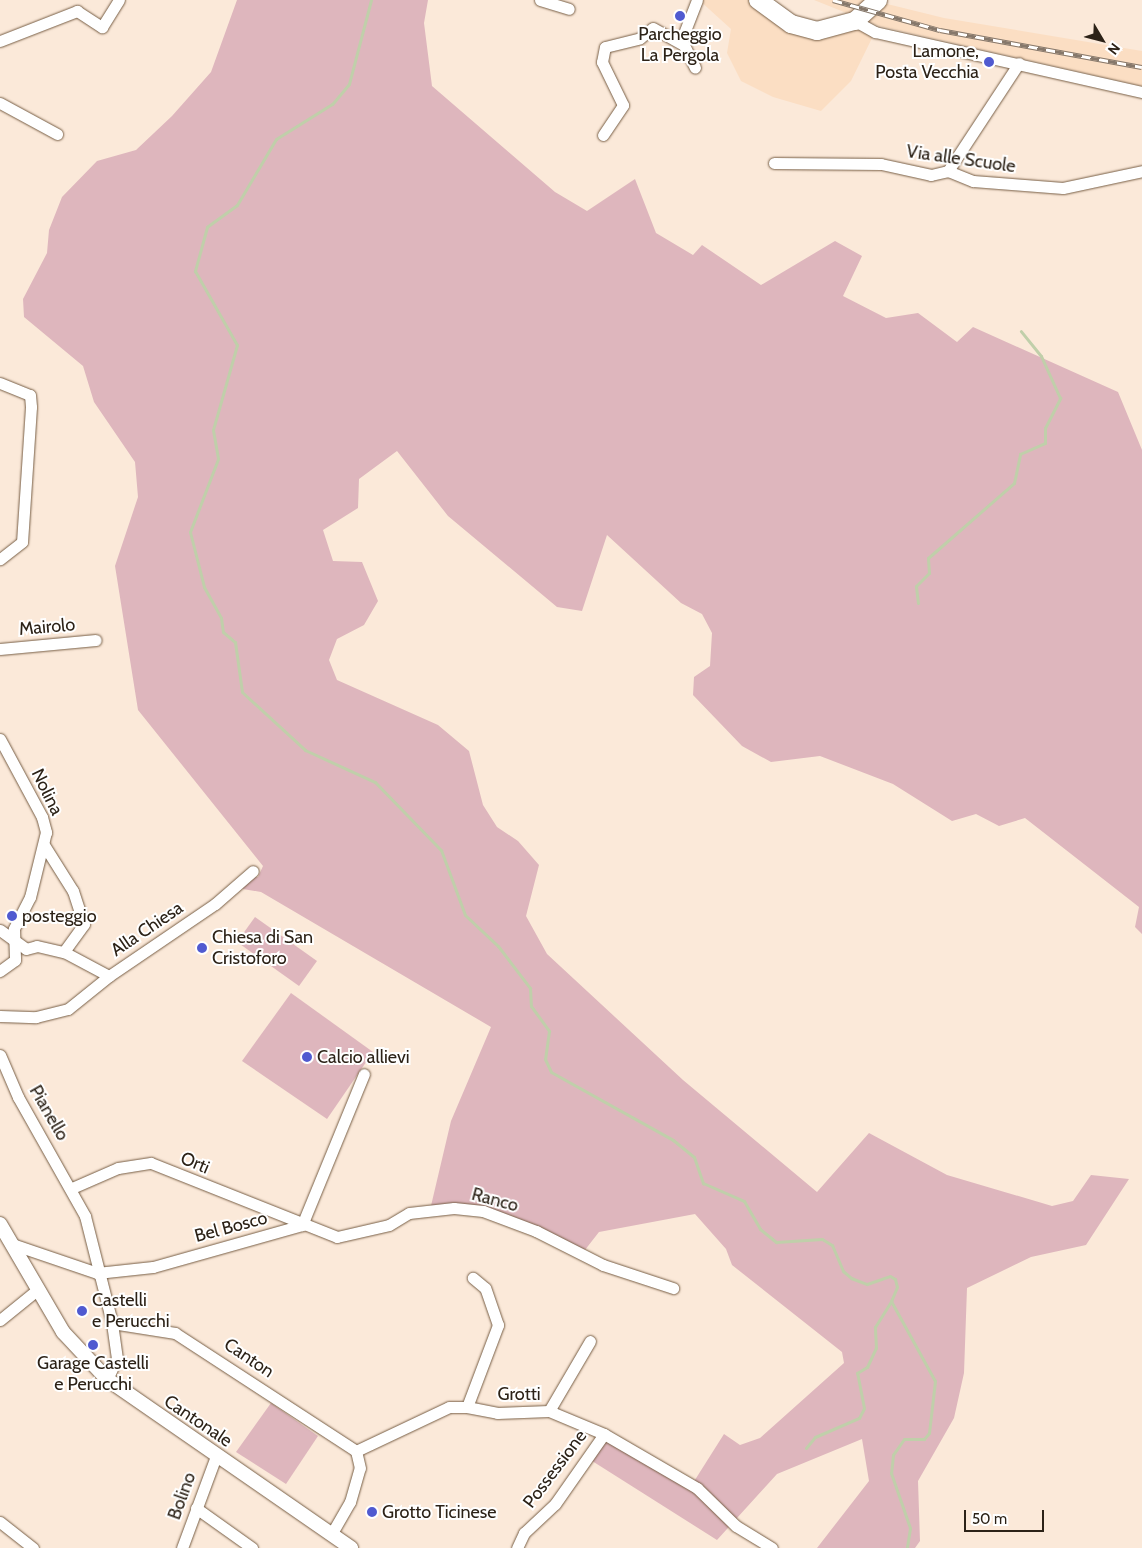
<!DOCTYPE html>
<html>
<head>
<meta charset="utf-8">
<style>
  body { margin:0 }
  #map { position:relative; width:1142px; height:1548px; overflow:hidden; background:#fbe9d9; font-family:Cabin,sans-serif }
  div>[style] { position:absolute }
  .built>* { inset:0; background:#fbdec3 }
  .green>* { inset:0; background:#deb6bd }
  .stream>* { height:3px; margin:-1.5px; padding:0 1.5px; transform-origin:1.5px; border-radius:1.5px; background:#c0cfaa }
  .roads { filter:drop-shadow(0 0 1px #775e45) drop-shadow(0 0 1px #775e45) }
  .minor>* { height:11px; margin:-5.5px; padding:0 5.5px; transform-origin:5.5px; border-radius:5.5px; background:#fff }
  .tertiary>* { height:14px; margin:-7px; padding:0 7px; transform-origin:7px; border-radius:7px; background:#fff }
  .primary>* { height:18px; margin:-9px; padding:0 9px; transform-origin:9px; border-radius:9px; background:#fff }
  .rail>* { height:5px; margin-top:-2.5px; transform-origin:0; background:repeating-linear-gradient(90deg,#fff 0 9px,#86786b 0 18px); box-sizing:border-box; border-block:1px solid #86786b }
  .dots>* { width:14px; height:14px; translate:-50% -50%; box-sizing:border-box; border:2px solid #fff; border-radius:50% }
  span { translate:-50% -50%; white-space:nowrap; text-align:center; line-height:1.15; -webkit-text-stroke:4px #fff; paint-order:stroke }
  .poi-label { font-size:18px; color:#2c2217 }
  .right { translate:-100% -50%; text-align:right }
  .left { translate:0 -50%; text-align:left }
  .street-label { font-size:18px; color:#2c2217 }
  .north { position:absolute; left:1077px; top:15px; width:50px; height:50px; -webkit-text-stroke:4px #fff; paint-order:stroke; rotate:127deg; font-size:14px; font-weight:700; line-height:20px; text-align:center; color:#2c2217 }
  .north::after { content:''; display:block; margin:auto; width:18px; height:22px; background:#2c2217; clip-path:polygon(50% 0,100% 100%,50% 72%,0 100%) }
  .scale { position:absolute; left:964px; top:1510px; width:80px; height:22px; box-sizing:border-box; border:2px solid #2c2217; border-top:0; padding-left:6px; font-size:15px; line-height:18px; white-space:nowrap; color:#2c2217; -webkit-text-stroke:4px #fff; paint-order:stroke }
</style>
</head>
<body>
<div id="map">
  <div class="built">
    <div style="clip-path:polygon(699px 0,751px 0,829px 37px,853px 28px,874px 34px,851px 81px,821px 111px,773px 97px,741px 81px,727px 53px,731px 29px)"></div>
    <div style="clip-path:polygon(814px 0,871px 0,944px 18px,1142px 51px,1142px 86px,879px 26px)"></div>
  </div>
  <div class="green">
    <div style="clip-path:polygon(237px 0,428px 0,424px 23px,432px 86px,555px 192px,587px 211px,635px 179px,656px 233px,693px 255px,702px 245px,761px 285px,835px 241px,862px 256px,843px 296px,886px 318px,918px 313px,957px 342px,973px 327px,1118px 392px,1142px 450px,1142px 934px,1135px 927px,1139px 907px,1025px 818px,999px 826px,976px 814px,952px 821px,893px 784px,820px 756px,771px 762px,742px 746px,693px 695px,694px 677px,710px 666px,712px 633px,702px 614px,681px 603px,607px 535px,582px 611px,557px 607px,448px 516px,397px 451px,359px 479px,358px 508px,323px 530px,333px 561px,362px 562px,378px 601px,364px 625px,337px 639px,329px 660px,337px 680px,438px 725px,469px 751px,483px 805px,497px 827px,518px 841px,539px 865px,526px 916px,547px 954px,683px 1080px,817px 1192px,869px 1133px,947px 1175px,1052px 1206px,1073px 1201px,1091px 1175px,1129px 1179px,1086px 1245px,1031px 1257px,967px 1288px,964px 1373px,954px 1418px,918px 1481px,920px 1541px,915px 1548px,817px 1548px,869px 1481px,862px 1439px,777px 1474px,717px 1540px,589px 1459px,603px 1434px,693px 1483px,724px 1434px,740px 1445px,760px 1438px,844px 1363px,842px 1352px,732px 1265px,726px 1249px,695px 1214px,599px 1232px,581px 1255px,507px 1219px,430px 1210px,451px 1121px,491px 1027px,261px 892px,243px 889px,243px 878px,258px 877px,263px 866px,138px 710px,115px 566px,138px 497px,135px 462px,94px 402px,83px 366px,24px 317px,23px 299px,47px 253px,49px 230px,62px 197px,97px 161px,136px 150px,172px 116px,211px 72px)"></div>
    <div style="clip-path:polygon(255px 917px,317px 961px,299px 986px,237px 942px)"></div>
    <div style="clip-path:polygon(291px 993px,373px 1052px,327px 1119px,242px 1061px)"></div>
    <div style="clip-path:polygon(271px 1403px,318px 1436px,286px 1484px,236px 1452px)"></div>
  </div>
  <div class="stream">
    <div style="left:371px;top:0;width:87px;rotate:104.7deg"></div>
    <div style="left:349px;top:84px;width:26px;rotate:130deg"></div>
    <div style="left:332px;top:104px;width:66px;rotate:148deg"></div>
    <div style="left:276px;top:139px;width:77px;rotate:120.6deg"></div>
    <div style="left:237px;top:205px;width:37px;rotate:144deg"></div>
    <div style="left:207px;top:227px;width:46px;rotate:105.3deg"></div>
    <div style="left:195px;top:271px;width:85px;rotate:60.4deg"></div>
    <div style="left:237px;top:345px;width:88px;rotate:105.8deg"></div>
    <div style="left:213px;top:430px;width:29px;rotate:80deg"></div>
    <div style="left:218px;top:459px;width:78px;rotate:111deg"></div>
    <div style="left:190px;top:532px;width:57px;rotate:75.7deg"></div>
    <div style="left:204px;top:587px;width:35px;rotate:61deg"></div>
    <div style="left:221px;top:618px;width:14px;rotate:82deg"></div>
    <div style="left:223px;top:632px;width:16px;rotate:40deg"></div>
    <div style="left:235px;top:642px;width:50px;rotate:82deg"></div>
    <div style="left:242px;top:692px;width:86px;rotate:42.6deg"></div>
    <div style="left:305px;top:750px;width:77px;rotate:24.6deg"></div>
    <div style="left:375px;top:782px;width:95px;rotate:45.9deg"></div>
    <div style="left:441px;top:850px;width:69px;rotate:69.7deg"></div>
    <div style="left:465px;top:915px;width:45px;rotate:43.2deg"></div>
    <div style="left:498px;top:946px;width:53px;rotate:52.7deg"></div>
    <div style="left:530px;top:988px;width:18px;rotate:87deg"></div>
    <div style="left:531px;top:1006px;width:31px;rotate:54deg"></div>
    <div style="left:549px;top:1031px;width:28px;rotate:98deg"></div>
    <div style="left:545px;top:1059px;width:14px;rotate:65deg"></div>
    <div style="left:551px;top:1072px;width:140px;rotate:29.1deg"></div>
    <div style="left:673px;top:1140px;width:27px;rotate:39deg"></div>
    <div style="left:694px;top:1157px;width:28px;rotate:71deg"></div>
    <div style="left:703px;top:1183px;width:45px;rotate:23.7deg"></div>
    <div style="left:744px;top:1201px;width:32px;rotate:60deg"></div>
    <div style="left:760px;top:1229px;width:21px;rotate:39deg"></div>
    <div style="left:776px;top:1242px;width:46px;rotate:-3.7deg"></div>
    <div style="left:822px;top:1239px;width:12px;rotate:31deg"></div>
    <div style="left:832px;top:1245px;width:28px;rotate:67deg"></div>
    <div style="left:843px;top:1271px;width:11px;rotate:41deg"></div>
    <div style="left:851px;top:1278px;width:17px;rotate:21deg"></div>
    <div style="left:867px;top:1284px;width:24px;rotate:-19deg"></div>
    <div style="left:890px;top:1276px;width:6px;rotate:31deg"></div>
    <div style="left:895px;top:1279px;width:8px;rotate:76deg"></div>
    <div style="left:897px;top:1287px;width:15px;rotate:113deg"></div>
    <div style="left:891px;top:1301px;width:91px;rotate:61.2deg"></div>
    <div style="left:935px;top:1381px;width:52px;rotate:96.6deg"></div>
    <div style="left:929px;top:1433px;width:8px;rotate:130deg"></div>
    <div style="left:924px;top:1439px;width:20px;rotate:180deg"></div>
    <div style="left:904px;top:1439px;width:19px;rotate:125deg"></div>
    <div style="left:893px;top:1455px;width:18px;rotate:96deg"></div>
    <div style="left:891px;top:1473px;width:58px;rotate:70.9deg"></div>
    <div style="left:910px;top:1528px;width:20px;rotate:99deg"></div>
    <div style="left:918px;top:603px;width:17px;rotate:-97deg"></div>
    <div style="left:916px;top:586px;width:18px;rotate:-45deg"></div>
    <div style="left:929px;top:573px;width:15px;rotate:-94deg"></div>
    <div style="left:928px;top:558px;width:114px;rotate:-41.1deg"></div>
    <div style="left:1014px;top:483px;width:30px;rotate:-78deg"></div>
    <div style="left:1020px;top:454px;width:27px;rotate:-24deg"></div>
    <div style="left:1045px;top:443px;width:15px;rotate:-90deg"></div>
    <div style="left:1045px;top:428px;width:34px;rotate:-63deg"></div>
    <div style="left:1060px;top:398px;width:46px;rotate:-114.3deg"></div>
    <div style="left:1041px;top:356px;width:32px;rotate:-129deg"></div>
    <div style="left:806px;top:1448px;width:14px;rotate:-51deg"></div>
    <div style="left:815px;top:1437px;width:48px;rotate:-23.4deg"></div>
    <div style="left:859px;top:1418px;width:11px;rotate:-63deg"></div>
    <div style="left:864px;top:1408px;width:36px;rotate:-101deg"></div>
    <div style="left:857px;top:1373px;width:12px;rotate:-31deg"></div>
    <div style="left:867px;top:1367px;width:21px;rotate:-65deg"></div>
    <div style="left:876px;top:1348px;width:21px;rotate:-93deg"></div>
    <div style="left:875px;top:1327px;width:31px;rotate:-58deg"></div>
  </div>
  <div class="roads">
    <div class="minor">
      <div style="left:540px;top:0;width:30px;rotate:17deg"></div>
      <div style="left:855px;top:21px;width:23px;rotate:29deg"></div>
      <div style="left:875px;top:32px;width:274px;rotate:12.7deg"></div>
      <div style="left:0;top:41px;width:83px;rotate:-21.3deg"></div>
      <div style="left:77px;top:11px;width:30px;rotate:33deg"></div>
      <div style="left:102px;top:27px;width:32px;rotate:-58deg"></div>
      <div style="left:681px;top:41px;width:44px;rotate:-68.7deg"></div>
      <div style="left:0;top:103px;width:65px;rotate:28.5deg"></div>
      <div style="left:603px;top:135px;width:36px;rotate:-56deg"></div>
      <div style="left:623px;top:105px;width:48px;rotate:-116deg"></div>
      <div style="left:602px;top:62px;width:15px;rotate:-79deg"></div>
      <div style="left:605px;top:47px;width:36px;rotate:-14deg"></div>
      <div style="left:640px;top:38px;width:16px;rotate:-38deg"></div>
      <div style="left:653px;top:28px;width:35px;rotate:29deg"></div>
      <div style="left:684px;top:45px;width:25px;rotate:64deg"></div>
      <div style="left:774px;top:163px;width:107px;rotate:0.5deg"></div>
      <div style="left:881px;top:164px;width:51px;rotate:12.4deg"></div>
      <div style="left:931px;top:175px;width:17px;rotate:-13deg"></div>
      <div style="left:948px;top:171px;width:27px;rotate:22deg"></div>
      <div style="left:973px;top:181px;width:90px;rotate:4.4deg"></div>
      <div style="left:1063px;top:188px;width:81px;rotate:-12.1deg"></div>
      <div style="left:948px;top:171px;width:129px;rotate:-56.7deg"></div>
      <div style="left:0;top:383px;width:32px;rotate:22deg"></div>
      <div style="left:30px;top:395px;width:12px;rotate:85deg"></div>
      <div style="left:31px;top:407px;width:135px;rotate:93.8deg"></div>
      <div style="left:22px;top:542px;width:28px;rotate:142deg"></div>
      <div style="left:0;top:649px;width:96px;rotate:-5.4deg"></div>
      <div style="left:0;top:739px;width:89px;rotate:61.7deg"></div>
      <div style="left:42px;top:817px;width:16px;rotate:75deg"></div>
      <div style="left:46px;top:832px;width:67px;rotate:103.8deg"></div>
      <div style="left:30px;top:897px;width:36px;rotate:117deg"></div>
      <div style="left:14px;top:929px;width:31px;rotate:88deg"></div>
      <div style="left:15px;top:960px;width:19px;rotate:144deg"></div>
      <div style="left:44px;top:845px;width:54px;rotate:57.8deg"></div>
      <div style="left:73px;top:891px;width:35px;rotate:72deg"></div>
      <div style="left:84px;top:924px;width:34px;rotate:126deg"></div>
      <div style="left:0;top:930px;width:32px;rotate:36deg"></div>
      <div style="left:26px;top:949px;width:11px;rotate:-15deg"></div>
      <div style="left:37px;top:946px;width:28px;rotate:13deg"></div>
      <div style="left:64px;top:952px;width:51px;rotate:28.1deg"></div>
      <div style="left:109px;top:976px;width:128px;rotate:-34.2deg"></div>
      <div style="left:215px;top:904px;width:50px;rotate:-41deg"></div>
      <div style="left:0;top:1016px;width:36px;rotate:2deg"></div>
      <div style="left:36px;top:1017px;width:33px;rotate:-14deg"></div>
      <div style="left:68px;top:1009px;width:53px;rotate:-38.8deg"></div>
      <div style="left:0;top:1055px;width:46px;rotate:66.8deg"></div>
      <div style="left:18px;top:1097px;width:137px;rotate:60.6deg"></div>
      <div style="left:85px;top:1216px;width:110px;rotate:75.8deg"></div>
      <div style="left:112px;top:1323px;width:35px;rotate:82deg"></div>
      <div style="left:117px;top:1358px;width:23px;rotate:115deg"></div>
      <div style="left:72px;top:1188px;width:50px;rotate:-23.5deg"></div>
      <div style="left:118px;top:1168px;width:33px;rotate:-9deg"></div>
      <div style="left:151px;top:1163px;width:200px;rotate:21.7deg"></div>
      <div style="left:337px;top:1237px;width:53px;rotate:-13deg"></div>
      <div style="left:389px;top:1225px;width:23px;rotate:-31deg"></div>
      <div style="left:409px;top:1213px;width:45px;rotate:-6.3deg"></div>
      <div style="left:454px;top:1208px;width:29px;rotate:6deg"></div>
      <div style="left:483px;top:1211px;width:57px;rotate:20.7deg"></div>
      <div style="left:536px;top:1231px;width:75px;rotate:26.9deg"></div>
      <div style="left:603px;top:1265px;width:74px;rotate:18.2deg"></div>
      <div style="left:12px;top:1244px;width:90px;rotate:18.8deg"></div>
      <div style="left:97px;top:1273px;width:56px;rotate:-6.1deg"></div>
      <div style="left:153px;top:1267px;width:155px;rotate:-15.7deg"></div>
      <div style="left:302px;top:1225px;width:163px;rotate:-67.7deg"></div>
      <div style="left:0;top:1320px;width:48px;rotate:-39deg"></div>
      <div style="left:112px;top:1323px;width:64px;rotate:9deg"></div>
      <div style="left:175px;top:1333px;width:216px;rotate:33.1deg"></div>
      <div style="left:467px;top:1407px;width:88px;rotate:-69.3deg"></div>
      <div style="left:498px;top:1325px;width:39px;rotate:-109deg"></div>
      <div style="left:485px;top:1288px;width:16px;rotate:-140deg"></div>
      <div style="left:549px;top:1411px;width:81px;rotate:-59.6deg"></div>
      <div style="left:196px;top:1508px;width:69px;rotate:35.5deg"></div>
      <div style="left:0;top:1522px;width:42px;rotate:38.2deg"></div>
      <div style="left:332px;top:1533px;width:36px;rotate:-60deg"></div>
      <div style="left:350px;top:1502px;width:35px;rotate:-74deg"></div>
      <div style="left:360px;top:1468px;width:17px;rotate:-103deg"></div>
      <div style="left:356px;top:1451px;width:103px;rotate:-25.3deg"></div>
      <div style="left:449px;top:1407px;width:18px"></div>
      <div style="left:467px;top:1407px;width:31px;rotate:11deg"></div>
      <div style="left:497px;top:1413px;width:52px;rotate:-2.2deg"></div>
      <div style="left:549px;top:1411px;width:60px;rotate:22.7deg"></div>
      <div style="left:604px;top:1434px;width:108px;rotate:30.1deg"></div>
      <div style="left:697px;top:1488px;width:54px;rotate:44.3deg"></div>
      <div style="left:736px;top:1526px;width:42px;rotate:31.4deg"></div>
      <div style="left:182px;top:1548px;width:98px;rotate:-69.7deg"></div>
      <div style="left:517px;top:1548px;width:17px;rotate:-65deg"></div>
      <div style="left:524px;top:1533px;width:42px;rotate:-43.1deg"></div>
      <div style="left:555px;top:1504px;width:85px;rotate:-55deg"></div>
    </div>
    <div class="tertiary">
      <div style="left:0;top:1224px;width:125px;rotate:59.7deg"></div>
      <div style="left:63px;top:1332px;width:64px;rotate:46.9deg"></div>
      <div style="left:107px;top:1379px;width:297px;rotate:34.7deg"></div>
    </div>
    <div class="primary">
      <div style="left:758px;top:0;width:41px;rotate:36deg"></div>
      <div style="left:791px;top:24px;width:27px;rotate:15deg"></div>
      <div style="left:817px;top:31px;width:39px;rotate:-15deg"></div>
      <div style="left:855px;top:21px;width:31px;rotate:-42deg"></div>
    </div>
  </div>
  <div class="rail">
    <div style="left:833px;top:0;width:111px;rotate:15.7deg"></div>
    <div style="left:940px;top:30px;width:205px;rotate:10.4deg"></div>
  </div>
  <div class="dots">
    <div style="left:680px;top:16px;background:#505ad0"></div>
    <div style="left:989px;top:62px;background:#505ad0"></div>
    <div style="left:12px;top:916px;background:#505ad0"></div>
    <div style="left:202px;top:948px;background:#505ad0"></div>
    <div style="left:307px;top:1057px;background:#505ad0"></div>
    <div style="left:82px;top:1311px;background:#505ad0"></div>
    <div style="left:93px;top:1345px;background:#505ad0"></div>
    <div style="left:372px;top:1512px;background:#505ad0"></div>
  </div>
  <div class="poi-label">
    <span style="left:680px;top:45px">Parcheggio<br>La Pergola</span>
    <span class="right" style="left:979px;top:62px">Lamone,<br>Posta Vecchia</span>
    <span class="left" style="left:22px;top:916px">posteggio</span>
    <span class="left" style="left:212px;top:948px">Chiesa di San<br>Cristoforo</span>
    <span class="left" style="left:317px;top:1057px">Calcio allievi</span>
    <span class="left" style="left:92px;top:1311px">Castelli<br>e Perucchi</span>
    <span style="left:93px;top:1374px">Garage Castelli<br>e Perucchi</span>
    <span class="left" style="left:382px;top:1512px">Grotto Ticinese</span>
  </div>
  <div class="street-label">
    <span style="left:961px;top:159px;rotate:8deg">Via alle Scuole</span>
    <span style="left:47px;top:627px;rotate:-5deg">Mairolo</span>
    <span style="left:47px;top:792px;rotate:64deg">Nolina</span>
    <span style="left:147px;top:929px;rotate:-34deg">Alla Chiesa</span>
    <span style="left:49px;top:1113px;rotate:60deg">Pianello</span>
    <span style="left:195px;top:1163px;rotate:23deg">Orti</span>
    <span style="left:495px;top:1200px;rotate:15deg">Ranco</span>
    <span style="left:231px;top:1227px;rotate:-15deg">Bel Bosco</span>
    <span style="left:249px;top:1358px;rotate:34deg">Canton</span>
    <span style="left:519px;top:1394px">Grotti</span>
    <span style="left:198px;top:1421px;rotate:34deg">Cantonale</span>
    <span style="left:555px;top:1469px;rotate:-53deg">Possessione</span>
    <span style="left:182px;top:1496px;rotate:-70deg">Bolino</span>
  </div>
  <div class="north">N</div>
  <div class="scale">50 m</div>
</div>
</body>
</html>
